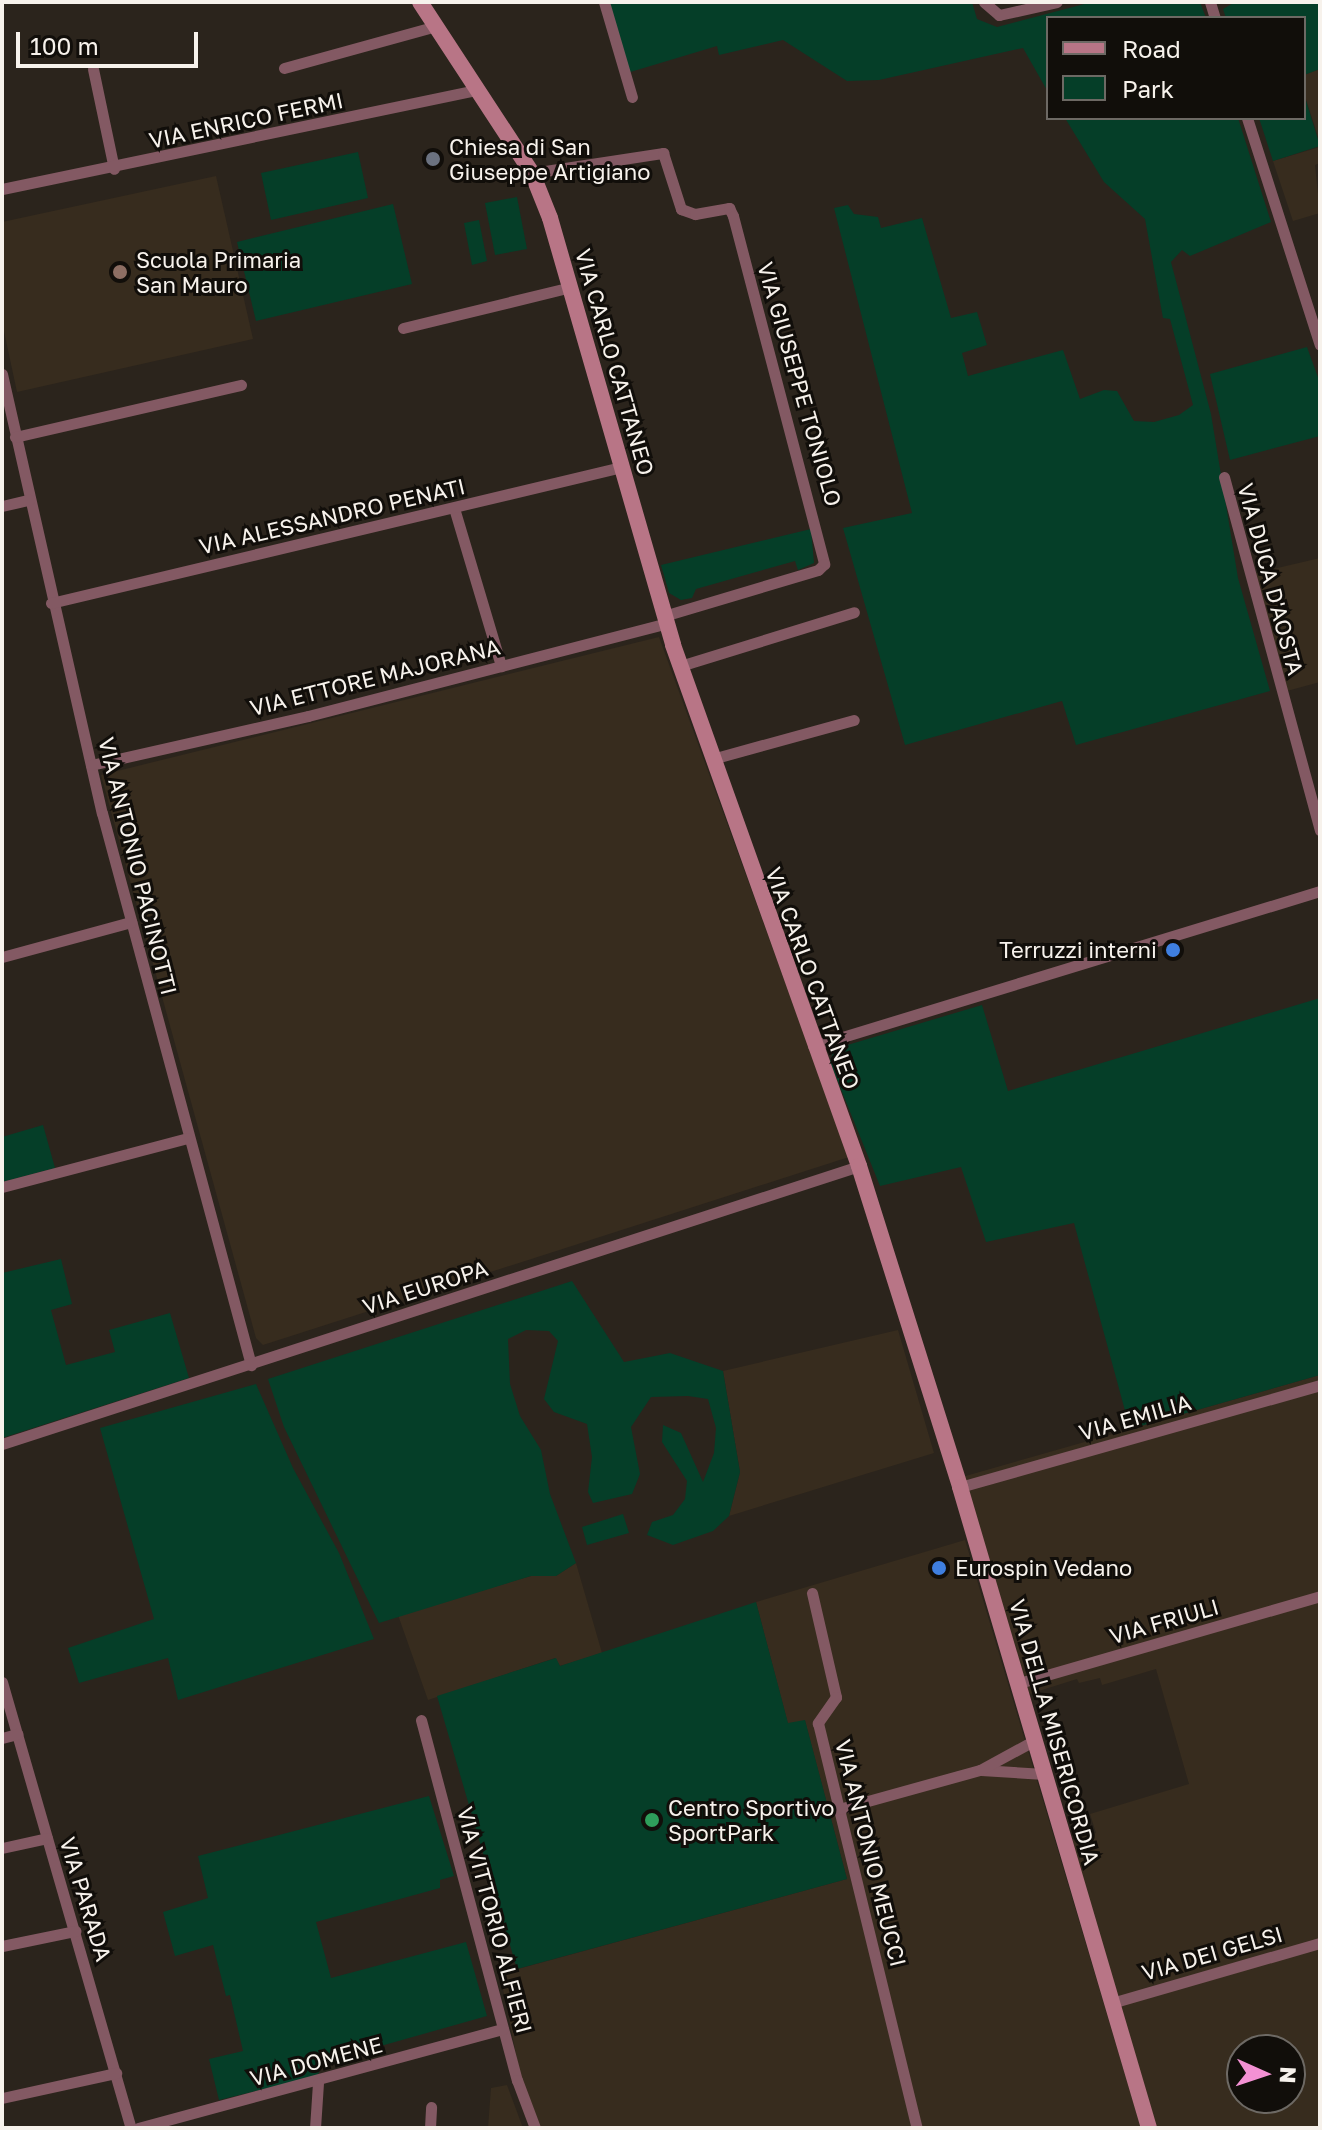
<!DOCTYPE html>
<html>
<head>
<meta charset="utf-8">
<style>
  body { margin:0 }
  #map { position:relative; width:1322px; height:2130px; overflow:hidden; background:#2b241c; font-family:"Golos Text",sans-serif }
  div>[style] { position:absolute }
  .built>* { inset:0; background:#372c1e }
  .green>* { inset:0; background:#053e28 }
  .street>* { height:11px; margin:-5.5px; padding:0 5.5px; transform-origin:5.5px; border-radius:5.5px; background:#835963 }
  .secondary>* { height:16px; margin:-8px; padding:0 8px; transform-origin:8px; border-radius:8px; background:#b87586 }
  .dots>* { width:22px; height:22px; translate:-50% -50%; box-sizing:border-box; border:4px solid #110e0a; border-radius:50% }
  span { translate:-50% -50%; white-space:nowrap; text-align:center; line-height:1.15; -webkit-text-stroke:6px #110e0a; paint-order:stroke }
  .street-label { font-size:22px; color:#f7f2ec }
  .poi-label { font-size:22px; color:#f7f2ec }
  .left { translate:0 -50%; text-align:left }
  .right { translate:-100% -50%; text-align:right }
  .frame { position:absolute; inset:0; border:4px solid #f7f2ec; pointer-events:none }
  .legend { position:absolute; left:1046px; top:16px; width:260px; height:104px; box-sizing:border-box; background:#110e0a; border:2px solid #6d6964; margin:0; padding:10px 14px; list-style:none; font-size:24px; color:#f7f2ec }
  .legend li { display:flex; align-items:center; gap:16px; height:40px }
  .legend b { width:40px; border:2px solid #6d6964 }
  .north { position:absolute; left:1226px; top:2034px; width:80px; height:80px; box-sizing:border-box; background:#110e0a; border:2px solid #6d6964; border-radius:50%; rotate:93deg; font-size:22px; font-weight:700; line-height:32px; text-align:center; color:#f7f2ec }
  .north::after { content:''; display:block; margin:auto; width:28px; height:36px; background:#f491d4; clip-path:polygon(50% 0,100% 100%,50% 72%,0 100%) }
  .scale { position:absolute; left:16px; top:32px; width:182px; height:36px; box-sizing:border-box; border:4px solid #f7f2ec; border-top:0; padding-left:10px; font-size:24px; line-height:28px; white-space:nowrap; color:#f7f2ec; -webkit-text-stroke:6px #110e0a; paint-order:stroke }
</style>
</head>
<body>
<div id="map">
  <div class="built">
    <div style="clip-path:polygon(1320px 69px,1320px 143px,1304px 93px,1304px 75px)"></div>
    <div style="clip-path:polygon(1320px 147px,1320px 163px,1315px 165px,1320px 213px,1293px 221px,1273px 161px)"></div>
    <div style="clip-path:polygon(216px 176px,253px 339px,17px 392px,2px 322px,2px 222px)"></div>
    <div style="clip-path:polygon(1320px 558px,1320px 682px,1287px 691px,1252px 574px)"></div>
    <div style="clip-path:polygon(659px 637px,849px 1157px,263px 1345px,256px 1338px,101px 775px)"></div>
    <div style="clip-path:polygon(898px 1330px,934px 1453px,729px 1516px,740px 1472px,723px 1371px)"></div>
    <div style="clip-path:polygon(evenodd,1320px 1375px,1320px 2128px,1157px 2128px,1071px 1840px,1096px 1833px,1090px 1814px,1189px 1784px,1156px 1669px,1102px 1685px,1100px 1678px,1079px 1683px,1077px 1679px,1026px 1695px,962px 1477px,1320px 1375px,1242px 2050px,1290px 2050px,1290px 2098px,1242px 2098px,1242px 2050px)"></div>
    <div style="clip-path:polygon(965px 1540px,1141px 2128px,541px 2128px,520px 2074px,500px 1974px,847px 1879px,805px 1721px,788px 1724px,756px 1602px)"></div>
    <div style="clip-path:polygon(576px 1563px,602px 1653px,560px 1666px,555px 1658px,428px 1700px,398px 1615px,531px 1576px,556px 1576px)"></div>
    <div style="clip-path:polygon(507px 2085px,523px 2128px,488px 2128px,491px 2088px)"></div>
  </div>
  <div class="green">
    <div style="clip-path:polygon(609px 2px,972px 2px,977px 19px,997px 27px,1092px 2px,1200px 2px,1206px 18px,1048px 18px,1048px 92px,1023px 48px,879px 80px,847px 81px,783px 40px,719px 55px,717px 46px,627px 73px)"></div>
    <div style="clip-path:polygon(1235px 2px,1320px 2px,1320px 69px,1304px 75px,1304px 18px,1226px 18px,1223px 9px)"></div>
    <div style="clip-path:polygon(1304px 94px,1320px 146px,1273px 161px,1259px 118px,1304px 118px)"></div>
    <div style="clip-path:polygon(1065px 118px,1238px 118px,1271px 222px,1190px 256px,1182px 250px,1171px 262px,1211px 414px,1238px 578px,1270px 691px,1076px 745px,1062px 701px,905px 745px,843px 528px,912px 513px,834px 208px,848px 205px,854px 214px,878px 217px,881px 228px,922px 218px,951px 318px,977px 312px,987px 345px,962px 353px,968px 376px,1063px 350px,1080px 399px,1104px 390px,1117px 391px,1134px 421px,1154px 422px,1179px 415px,1193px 405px,1170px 319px,1163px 318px,1145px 219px,1104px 182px)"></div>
    <div style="clip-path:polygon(358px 152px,368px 198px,271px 220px,261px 173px)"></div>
    <div style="clip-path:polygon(517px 197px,527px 249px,495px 255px,485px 203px)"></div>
    <div style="clip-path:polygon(393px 204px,412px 284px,256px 321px,237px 242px)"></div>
    <div style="clip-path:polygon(479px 220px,487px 261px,472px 265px,464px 223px)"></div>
    <div style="clip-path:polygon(1307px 347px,1320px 383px,1320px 436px,1230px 460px,1210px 374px)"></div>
    <div style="clip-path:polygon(811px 529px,814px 563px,798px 570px,795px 561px,696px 589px,692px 598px,681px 600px,669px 593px,661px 565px)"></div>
    <div style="clip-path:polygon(1320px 998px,1320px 1375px,1130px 1429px,1074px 1223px,986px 1242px,961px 1167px,880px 1186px,830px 1062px,834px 1049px,982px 1005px,1008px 1091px)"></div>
    <div style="clip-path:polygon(43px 1125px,55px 1168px,2px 1182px,2px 1137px)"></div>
    <div style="clip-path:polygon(61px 1259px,72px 1304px,51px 1310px,66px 1365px,115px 1352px,109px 1330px,170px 1313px,189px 1378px,2px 1438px,2px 1273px)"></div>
    <div style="clip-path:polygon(572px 1281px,624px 1362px,670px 1353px,723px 1371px,740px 1472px,729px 1516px,713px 1531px,673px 1545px,647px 1535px,652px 1522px,673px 1515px,685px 1499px,687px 1481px,662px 1442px,663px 1425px,681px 1433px,703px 1482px,714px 1453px,716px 1428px,708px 1399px,688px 1396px,651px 1397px,631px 1427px,640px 1474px,632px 1494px,593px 1503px,588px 1492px,592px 1457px,587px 1424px,554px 1412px,544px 1399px,558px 1341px,549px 1331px,526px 1330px,508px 1339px,510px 1384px,520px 1416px,541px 1450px,550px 1494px,576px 1563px,556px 1576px,531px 1576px,379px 1623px,284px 1427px,268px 1379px)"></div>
    <div style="clip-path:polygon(256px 1384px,293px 1468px,339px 1553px,374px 1639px,178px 1700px,168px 1658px,79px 1683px,68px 1648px,154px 1619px,100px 1428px)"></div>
    <div style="clip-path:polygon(623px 1514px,629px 1533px,587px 1545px,582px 1527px)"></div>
    <div style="clip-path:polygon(756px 1602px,788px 1723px,805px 1720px,847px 1879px,517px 1969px,437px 1696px,556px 1658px,560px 1666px)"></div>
    <div style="clip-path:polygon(429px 1796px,454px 1876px,440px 1880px,440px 1888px,316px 1922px,331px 1978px,466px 1942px,487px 2016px,324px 2062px,317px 2076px,219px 2100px,209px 2059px,243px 2051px,230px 1995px,226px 1996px,213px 1945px,175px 1956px,163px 1912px,208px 1898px,198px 1856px)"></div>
  </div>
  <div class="street">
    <div style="left:604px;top:2px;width:99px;rotate:73.6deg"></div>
    <div style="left:984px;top:2px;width:20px;rotate:41deg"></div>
    <div style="left:999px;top:15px;width:59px;rotate:-12.6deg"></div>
    <div style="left:1210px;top:2px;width:17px;rotate:73deg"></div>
    <div style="left:284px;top:68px;width:159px;rotate:-15.4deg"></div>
    <div style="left:93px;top:69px;width:102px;rotate:78.1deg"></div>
    <div style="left:1247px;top:118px;width:238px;rotate:72.2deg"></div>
    <div style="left:532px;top:173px;width:133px;rotate:-8.7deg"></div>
    <div style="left:663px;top:153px;width:59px;rotate:72.2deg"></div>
    <div style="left:681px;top:209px;width:15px;rotate:20deg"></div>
    <div style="left:695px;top:214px;width:35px;rotate:-10deg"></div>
    <div style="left:729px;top:208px;width:9px;rotate:63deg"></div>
    <div style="left:733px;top:216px;width:360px;rotate:75.3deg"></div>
    <div style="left:824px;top:564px;width:8px;rotate:135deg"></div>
    <div style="left:818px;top:570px;width:161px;rotate:163.4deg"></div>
    <div style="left:2px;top:189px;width:485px;rotate:-11.8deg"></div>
    <div style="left:403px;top:328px;width:173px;rotate:-13.7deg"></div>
    <div style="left:2px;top:374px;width:450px;rotate:77.2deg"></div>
    <div style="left:102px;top:813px;width:572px;rotate:74.89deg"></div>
    <div style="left:15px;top:437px;width:232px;rotate:-13deg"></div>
    <div style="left:1224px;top:477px;width:366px;rotate:74.8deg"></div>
    <div style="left:2px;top:506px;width:28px;rotate:-13deg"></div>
    <div style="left:454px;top:508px;width:165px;rotate:73.4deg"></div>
    <div style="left:51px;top:603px;width:587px;rotate:-13.4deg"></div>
    <div style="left:680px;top:666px;width:182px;rotate:-17.2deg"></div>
    <div style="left:712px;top:759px;width:147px;rotate:-15.4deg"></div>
    <div style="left:91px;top:765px;width:222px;rotate:-12.7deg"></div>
    <div style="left:308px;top:716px;width:371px;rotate:-14.5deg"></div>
    <div style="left:2px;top:957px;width:134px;rotate:-15.2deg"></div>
    <div style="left:813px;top:1046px;width:530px;rotate:-17deg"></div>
    <div style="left:2px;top:1187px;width:192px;rotate:-14.8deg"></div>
    <div style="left:2px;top:1444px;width:901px;rotate:-17.97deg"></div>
    <div style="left:960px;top:1487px;width:374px;rotate:-15.8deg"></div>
    <div style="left:812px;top:1593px;width:107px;rotate:77deg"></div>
    <div style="left:836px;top:1697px;width:32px;rotate:125deg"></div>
    <div style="left:818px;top:1723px;width:417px;rotate:76.3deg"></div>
    <div style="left:2px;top:1682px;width:464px;rotate:73.9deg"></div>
    <div style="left:1019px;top:1683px;width:313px;rotate:-16.1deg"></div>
    <div style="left:421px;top:1720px;width:373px;rotate:75.1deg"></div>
    <div style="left:517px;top:2080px;width:51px;rotate:69.4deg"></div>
    <div style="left:2px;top:1738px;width:16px;rotate:-15deg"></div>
    <div style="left:981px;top:1770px;width:63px;rotate:3.6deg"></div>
    <div style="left:839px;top:1809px;width:146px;rotate:-15.5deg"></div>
    <div style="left:980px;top:1770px;width:63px;rotate:-28.6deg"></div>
    <div style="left:2px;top:1848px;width:46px;rotate:-12.5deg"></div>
    <div style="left:2px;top:1946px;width:75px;rotate:-11.6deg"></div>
    <div style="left:1115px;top:2002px;width:213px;rotate:-16.1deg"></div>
    <div style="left:2px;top:2098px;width:117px;rotate:-12.4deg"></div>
    <div style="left:138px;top:2128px;width:378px;rotate:-15.2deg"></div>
    <div style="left:315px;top:2128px;width:45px;rotate:-86.2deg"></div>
    <div style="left:430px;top:2128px;width:21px;rotate:-87deg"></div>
  </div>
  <div class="secondary">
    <div style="left:420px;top:2px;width:204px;rotate:56.8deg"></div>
    <div style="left:532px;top:173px;width:48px;rotate:68.2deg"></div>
    <div style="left:550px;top:218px;width:444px;rotate:73.9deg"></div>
    <div style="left:673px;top:645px;width:553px;rotate:70.35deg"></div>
    <div style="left:859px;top:1166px;width:337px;rotate:72.5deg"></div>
    <div style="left:960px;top:1487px;width:668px;rotate:73.57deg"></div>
  </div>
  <div class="dots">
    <div style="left:433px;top:159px;background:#6b7280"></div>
    <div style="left:120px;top:272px;background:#8d6e63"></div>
    <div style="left:1173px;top:950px;background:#3f7fe0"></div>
    <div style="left:939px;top:1568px;background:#3f7fe0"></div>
    <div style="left:652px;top:1820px;background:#2e9e5b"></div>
  </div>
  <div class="street-label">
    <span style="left:246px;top:120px;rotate:-12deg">VIA ENRICO FERMI</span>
    <span style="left:615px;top:362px;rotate:74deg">VIA CARLO CATTANEO</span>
    <span style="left:800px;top:384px;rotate:74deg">VIA GIUSEPPE TONIOLO</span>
    <span style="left:332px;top:516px;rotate:-13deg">VIA ALESSANDRO PENATI</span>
    <span style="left:1271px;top:579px;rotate:75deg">VIA DUCA D'AOSTA</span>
    <span style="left:375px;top:677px;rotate:-14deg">VIA ETTORE MAJORANA</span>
    <span style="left:138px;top:866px;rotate:76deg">VIA ANTONIO PACINOTTI</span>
    <span style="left:813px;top:978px;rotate:70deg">VIA CARLO CATTANEO</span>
    <span style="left:425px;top:1287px;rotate:-18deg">VIA EUROPA</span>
    <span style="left:1135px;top:1417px;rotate:-16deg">VIA EMILIA</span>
    <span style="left:1164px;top:1621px;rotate:-16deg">VIA FRIULI</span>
    <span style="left:1055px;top:1732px;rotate:74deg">VIA DELLA MISERICORDIA</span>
    <span style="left:871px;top:1853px;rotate:76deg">VIA ANTONIO MEUCCI</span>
    <span style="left:86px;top:1899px;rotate:73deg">VIA PARADA</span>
    <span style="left:495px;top:1920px;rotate:75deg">VIA VITTORIO ALFIERI</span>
    <span style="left:1212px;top:1953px;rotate:-16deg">VIA DEI GELSI</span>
    <span style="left:316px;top:2061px;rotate:-15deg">VIA DOMENE</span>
  </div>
  <div class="poi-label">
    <span class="left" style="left:449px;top:159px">Chiesa di San<br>Giuseppe Artigiano</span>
    <span class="left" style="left:136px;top:272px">Scuola Primaria<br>San Mauro</span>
    <span class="right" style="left:1157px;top:950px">Terruzzi interni</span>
    <span class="left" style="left:955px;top:1568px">Eurospin Vedano</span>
    <span class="left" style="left:668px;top:1820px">Centro Sportivo<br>SportPark</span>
  </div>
  <div class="frame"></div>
  <ul class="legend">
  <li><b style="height:10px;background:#b87586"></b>Road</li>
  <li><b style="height:22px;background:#053e28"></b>Park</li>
  </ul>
  <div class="north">N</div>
  <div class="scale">100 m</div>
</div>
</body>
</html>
